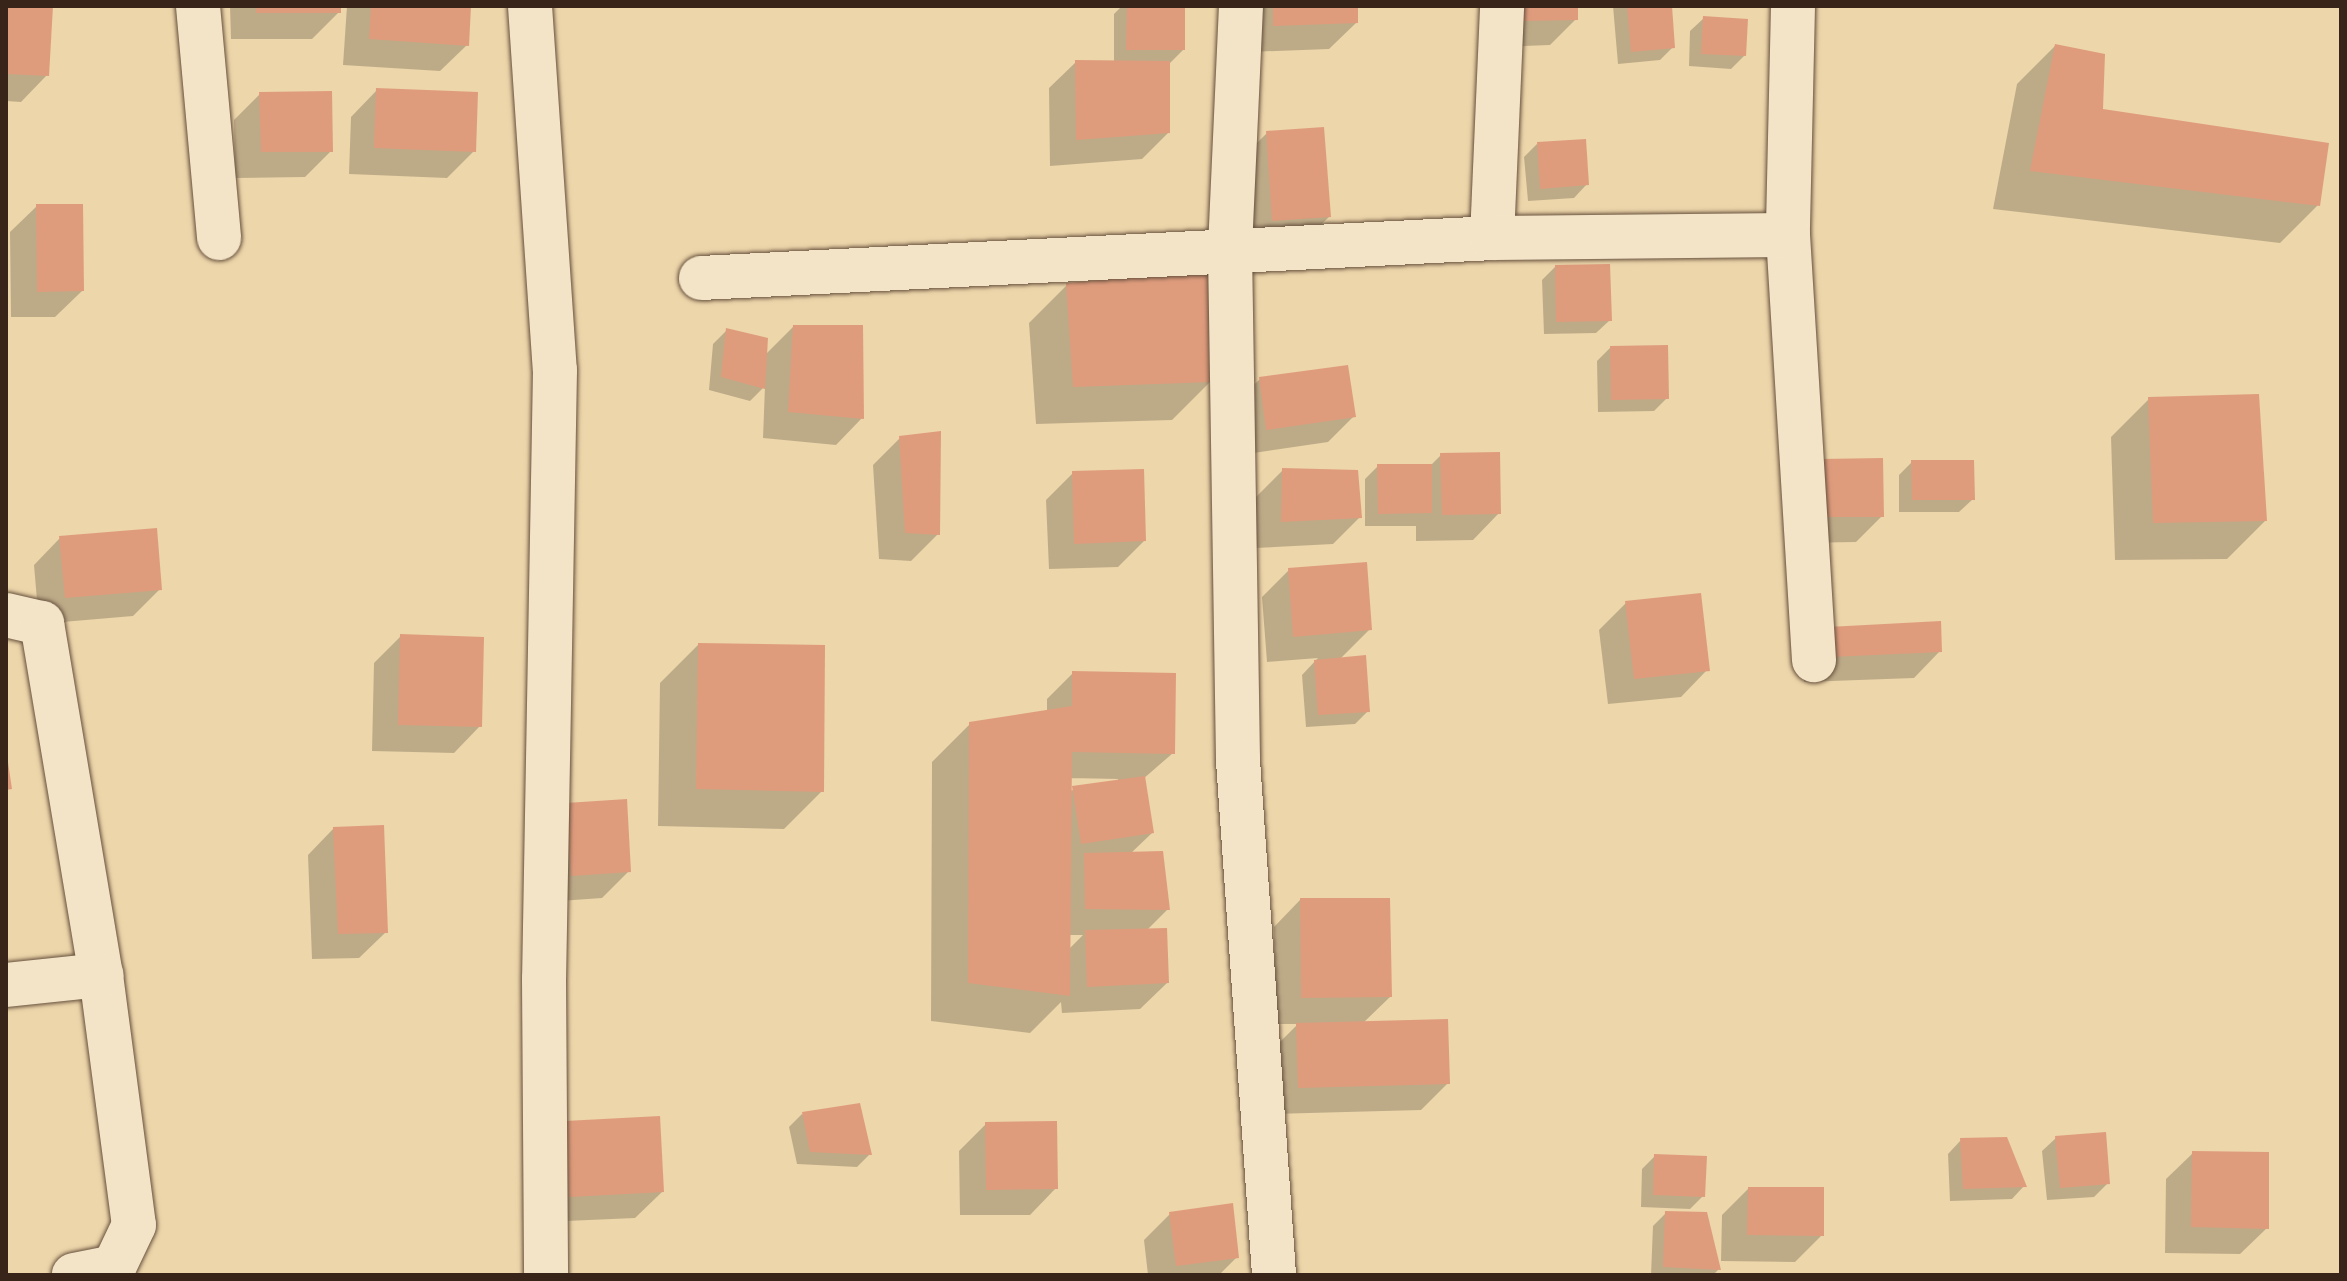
<!DOCTYPE html>
<html>
<head>
<meta charset="utf-8">
<style>
  body { margin:0 }
  #map { position:relative; width:2347px; height:1281px; overflow:hidden; background:#edd6aa; font-family:"IM FELL Great Primer",serif }
  div>[style] { position:absolute }
  .shadow>* { inset:0; background:#0003 }
  .building>* { inset:0; background:#df9c7d }
  .roads { filter:drop-shadow(0 0 2px #66503d) drop-shadow(0 0 2px #66503d) }
  .minor>* { height:44px; margin:-22px; padding:0 22px; transform-origin:22px; border-radius:22px; background:#f3e4c8 }
  span { translate:-50% -50%; white-space:nowrap; text-align:center; line-height:1.15; -webkit-text-stroke:8px #f3e4c8; paint-order:stroke }
  .frame { position:absolute; inset:0; border:8px solid #392419; pointer-events:none }
</style>
</head>
<body>
<div id="map">
  <div class="shadow">
    <div style="clip-path:polygon(6px 6px,51px 6px,47px 75px,21px 102px,6px 101px)"></div>
    <div style="clip-path:polygon(230px 6px,339px 6px,339px 12px,312px 39px,231px 39px)"></div>
    <div style="clip-path:polygon(347px 6px,469px 6px,467px 45px,440px 71px,343px 65px)"></div>
    <div style="clip-path:polygon(1122px 6px,1183px 6px,1183px 50px,1170px 63px,1168px 133px,1142px 159px,1050px 166px,1049px 88px,1076px 62px,1114px 62px,1114px 14px)"></div>
    <div style="clip-path:polygon(1248px 6px,1356px 6px,1356px 23px,1329px 49px,1247px 52px)"></div>
    <div style="clip-path:polygon(1501px 6px,1576px 6px,1576px 19px,1550px 45px,1497px 47px)"></div>
    <div style="clip-path:polygon(1613px 6px,1670px 6px,1673px 47px,1660px 60px,1618px 64px)"></div>
    <div style="clip-path:polygon(1704px 18px,1744px 56px,1731px 69px,1689px 66px,1690px 31px)"></div>
    <div style="clip-path:polygon(2055px 46px,2101px 111px,2318px 205px,2280px 243px,1993px 209px,2017px 84px)"></div>
    <div style="clip-path:polygon(377px 90px,474px 151px,447px 178px,349px 174px,351px 117px)"></div>
    <div style="clip-path:polygon(260px 94px,331px 151px,305px 177px,235px 178px,234px 120px)"></div>
    <div style="clip-path:polygon(1267px 133px,1329px 217px,1302px 243px,1246px 247px,1240px 160px)"></div>
    <div style="clip-path:polygon(1537px 144px,1587px 184px,1574px 198px,1528px 201px,1524px 157px)"></div>
    <div style="clip-path:polygon(37px 206px,82px 291px,55px 317px,11px 317px,10px 232px)"></div>
    <div style="clip-path:polygon(1555px 267px,1610px 320px,1596px 333px,1544px 334px,1542px 280px)"></div>
    <div style="clip-path:polygon(1067px 285px,1210px 382px,1172px 420px,1036px 424px,1029px 323px)"></div>
    <div style="clip-path:polygon(793px 327px,862px 418px,836px 445px,763px 438px,765px 386px,750px 401px,709px 390px,713px 344px,727px 330px,765px 355px)"></div>
    <div style="clip-path:polygon(1610px 348px,1667px 398px,1654px 411px,1598px 412px,1597px 361px)"></div>
    <div style="clip-path:polygon(1260px 379px,1354px 416px,1328px 442px,1240px 455px,1233px 405px)"></div>
    <div style="clip-path:polygon(2149px 399px,2265px 521px,2227px 559px,2115px 560px,2111px 437px)"></div>
    <div style="clip-path:polygon(900px 438px,938px 534px,911px 561px,879px 559px,873px 465px)"></div>
    <div style="clip-path:polygon(1441px 455px,1499px 513px,1473px 540px,1416px 541px,1416px 526px,1365px 526px,1365px 479px,1378px 466px,1430px 466px)"></div>
    <div style="clip-path:polygon(1912px 462px,1973px 499px,1959px 512px,1899px 512px,1899px 475px)"></div>
    <div style="clip-path:polygon(1283px 470px,1360px 517px,1333px 544px,1255px 548px,1256px 497px)"></div>
    <div style="clip-path:polygon(1073px 473px,1144px 541px,1118px 567px,1049px 569px,1046px 500px)"></div>
    <div style="clip-path:polygon(1796px 488px,1882px 516px,1856px 542px,1796px 543px)"></div>
    <div style="clip-path:polygon(60px 538px,160px 589px,133px 616px,39px 624px,34px 565px)"></div>
    <div style="clip-path:polygon(1289px 570px,1370px 629px,1340px 659px,1368px 711px,1355px 724px,1306px 727px,1302px 675px,1318px 658px,1267px 662px,1262px 597px)"></div>
    <div style="clip-path:polygon(1626px 603px,1707px 670px,1681px 697px,1608px 704px,1599px 630px)"></div>
    <div style="clip-path:polygon(401px 636px,480px 726px,454px 753px,372px 751px,374px 663px)"></div>
    <div style="clip-path:polygon(698px 645px,822px 791px,784px 829px,658px 826px,660px 683px)"></div>
    <div style="clip-path:polygon(1940px 651px,1914px 678px,1804px 682px,1803px 655px)"></div>
    <div style="clip-path:polygon(evenodd,1073px 673px,1173px 753px,1143px 779px,1152px 833px,1130px 854px,1168px 909px,1147px 930px,1167px 983px,1140px 1009px,1062px 1013px,1061px 1002px,1030px 1033px,931px 1021px,932px 762px,970px 724px,1047px 712px,1047px 699px,1073px 673px,1070px 778px,1118px 779px,1118px 781px,1069px 791px,1070px 778px,1073px 673px,1068px 935px,1083px 935px,1068px 950px,1068px 935px)"></div>
    <div style="clip-path:polygon(625px 801px,629px 871px,602px 898px,545px 902px,540px 831px)"></div>
    <div style="clip-path:polygon(334px 828px,386px 932px,359px 958px,312px 959px,308px 855px)"></div>
    <div style="clip-path:polygon(1300px 900px,1390px 997px,1363px 1023px,1448px 1083px,1421px 1110px,1272px 1114px,1270px 1052px,1298px 1024px,1275px 1024px,1274px 927px)"></div>
    <div style="clip-path:polygon(802px 1114px,870px 1154px,857px 1167px,797px 1164px,789px 1127px)"></div>
    <div style="clip-path:polygon(986px 1124px,1056px 1188px,1030px 1215px,960px 1215px,959px 1151px)"></div>
    <div style="clip-path:polygon(2056px 1138px,2108px 1183px,2094px 1197px,2047px 1200px,2042px 1151px)"></div>
    <div style="clip-path:polygon(1961px 1140px,2024px 1186px,2012px 1199px,1950px 1201px,1948px 1154px)"></div>
    <div style="clip-path:polygon(539px 1150px,662px 1192px,635px 1218px,543px 1222px)"></div>
    <div style="clip-path:polygon(2193px 1153px,2267px 1228px,2240px 1254px,2165px 1253px,2166px 1179px)"></div>
    <div style="clip-path:polygon(1655px 1156px,1703px 1196px,1690px 1209px,1641px 1207px,1642px 1169px)"></div>
    <div style="clip-path:polygon(1748px 1189px,1822px 1235px,1795px 1262px,1721px 1261px,1722px 1215px)"></div>
    <div style="clip-path:polygon(1666px 1213px,1719px 1269px,1713px 1275px,1651px 1275px,1653px 1226px)"></div>
    <div style="clip-path:polygon(1170px 1214px,1237px 1257px,1219px 1275px,1148px 1275px,1144px 1240px)"></div>
  </div>
  <div class="building">
    <div style="clip-path:polygon(6px 6px,53px 6px,49px 76px,6px 74px)"></div>
    <div style="clip-path:polygon(256px 6px,341px 6px,341px 13px,256px 13px)"></div>
    <div style="clip-path:polygon(371px 6px,471px 6px,469px 46px,369px 39px)"></div>
    <div style="clip-path:polygon(1127px 6px,1185px 6px,1185px 50px,1126px 50px)"></div>
    <div style="clip-path:polygon(1273px 6px,1358px 6px,1358px 23px,1273px 26px)"></div>
    <div style="clip-path:polygon(1524px 6px,1578px 6px,1578px 20px,1523px 21px)"></div>
    <div style="clip-path:polygon(1627px 6px,1672px 6px,1675px 48px,1631px 52px)"></div>
    <div style="clip-path:polygon(1703px 16px,1748px 19px,1746px 56px,1701px 54px)"></div>
    <div style="clip-path:polygon(2055px 44px,2105px 54px,2103px 109px,2329px 143px,2320px 206px,2030px 171px)"></div>
    <div style="clip-path:polygon(1075px 60px,1170px 61px,1170px 133px,1076px 140px)"></div>
    <div style="clip-path:polygon(376px 88px,478px 92px,476px 152px,374px 148px)"></div>
    <div style="clip-path:polygon(332px 91px,333px 152px,261px 152px,259px 92px)"></div>
    <div style="clip-path:polygon(1324px 127px,1331px 217px,1272px 221px,1266px 131px)"></div>
    <div style="clip-path:polygon(1586px 139px,1589px 185px,1540px 189px,1537px 142px)"></div>
    <div style="clip-path:polygon(36px 204px,83px 204px,84px 291px,37px 292px)"></div>
    <div style="clip-path:polygon(1610px 264px,1612px 321px,1556px 322px,1555px 265px)"></div>
    <div style="clip-path:polygon(1208px 270px,1212px 382px,1073px 387px,1066px 283px)"></div>
    <div style="clip-path:polygon(793px 325px,863px 325px,864px 419px,788px 412px)"></div>
    <div style="clip-path:polygon(726px 328px,768px 338px,765px 389px,721px 377px)"></div>
    <div style="clip-path:polygon(1668px 345px,1669px 399px,1611px 400px,1610px 346px)"></div>
    <div style="clip-path:polygon(1348px 365px,1356px 417px,1266px 430px,1259px 377px)"></div>
    <div style="clip-path:polygon(2259px 394px,2267px 521px,2153px 523px,2148px 397px)"></div>
    <div style="clip-path:polygon(941px 431px,940px 535px,905px 533px,899px 436px)"></div>
    <div style="clip-path:polygon(1500px 452px,1501px 514px,1442px 515px,1440px 453px)"></div>
    <div style="clip-path:polygon(1883px 458px,1884px 517px,1822px 517px,1821px 459px)"></div>
    <div style="clip-path:polygon(1911px 460px,1974px 460px,1975px 500px,1912px 500px)"></div>
    <div style="clip-path:polygon(1377px 464px,1432px 464px,1432px 513px,1378px 514px)"></div>
    <div style="clip-path:polygon(1282px 468px,1358px 470px,1362px 518px,1281px 522px)"></div>
    <div style="clip-path:polygon(1144px 469px,1146px 541px,1074px 544px,1072px 471px)"></div>
    <div style="clip-path:polygon(157px 528px,162px 590px,65px 598px,59px 536px)"></div>
    <div style="clip-path:polygon(1367px 562px,1372px 630px,1293px 637px,1288px 568px)"></div>
    <div style="clip-path:polygon(1701px 593px,1710px 671px,1634px 679px,1625px 601px)"></div>
    <div style="clip-path:polygon(1941px 621px,1942px 652px,1830px 657px,1828px 627px)"></div>
    <div style="clip-path:polygon(400px 634px,484px 637px,482px 727px,398px 725px)"></div>
    <div style="clip-path:polygon(698px 643px,825px 645px,824px 792px,696px 789px)"></div>
    <div style="clip-path:polygon(1366px 655px,1370px 712px,1318px 715px,1314px 660px)"></div>
    <div style="clip-path:polygon(1072px 671px,1176px 673px,1175px 754px,1072px 752px,1070px 996px,968px 983px,969px 722px,1072px 706px)"></div>
    <div style="clip-path:polygon(6px 749px,12px 789px,6px 790px)"></div>
    <div style="clip-path:polygon(1145px 776px,1154px 833px,1081px 844px,1072px 786px)"></div>
    <div style="clip-path:polygon(627px 799px,631px 872px,571px 876px,566px 803px)"></div>
    <div style="clip-path:polygon(384px 825px,388px 933px,338px 934px,333px 827px)"></div>
    <div style="clip-path:polygon(1163px 851px,1170px 910px,1085px 909px,1084px 853px)"></div>
    <div style="clip-path:polygon(1300px 898px,1390px 898px,1392px 997px,1301px 998px)"></div>
    <div style="clip-path:polygon(1167px 928px,1169px 983px,1087px 987px,1085px 930px)"></div>
    <div style="clip-path:polygon(1448px 1019px,1450px 1084px,1298px 1088px,1296px 1023px)"></div>
    <div style="clip-path:polygon(860px 1103px,872px 1155px,810px 1152px,802px 1112px)"></div>
    <div style="clip-path:polygon(660px 1116px,664px 1192px,569px 1197px,565px 1121px)"></div>
    <div style="clip-path:polygon(1057px 1121px,1058px 1189px,986px 1190px,985px 1122px)"></div>
    <div style="clip-path:polygon(2106px 1132px,2110px 1184px,2060px 1188px,2055px 1136px)"></div>
    <div style="clip-path:polygon(2007px 1137px,2027px 1187px,1963px 1189px,1960px 1138px)"></div>
    <div style="clip-path:polygon(2192px 1151px,2269px 1152px,2269px 1229px,2191px 1227px)"></div>
    <div style="clip-path:polygon(1654px 1154px,1707px 1156px,1705px 1197px,1653px 1195px)"></div>
    <div style="clip-path:polygon(1748px 1187px,1824px 1187px,1824px 1236px,1747px 1235px)"></div>
    <div style="clip-path:polygon(1233px 1203px,1239px 1258px,1176px 1266px,1169px 1212px)"></div>
    <div style="clip-path:polygon(1665px 1211px,1707px 1212px,1721px 1270px,1663px 1267px)"></div>
  </div>
  <div class="roads">
    <div class="minor">
      <div style="left:198px;top:6px;width:233px;rotate:84.8deg"></div>
      <div style="left:530px;top:6px;width:365px;rotate:86.1deg"></div>
      <div style="left:555px;top:370px;width:609px;rotate:91.03deg"></div>
      <div style="left:544px;top:979px;width:296px;rotate:89.6deg"></div>
      <div style="left:1241px;top:6px;width:244px;rotate:92.6deg"></div>
      <div style="left:1230px;top:250px;width:511px;rotate:89.1deg"></div>
      <div style="left:1238px;top:761px;width:515px;rotate:85.99deg"></div>
      <div style="left:1793px;top:6px;width:229px;rotate:91.3deg"></div>
      <div style="left:1788px;top:235px;width:426px;rotate:86.5deg"></div>
      <div style="left:1492px;top:238px;width:232px;rotate:-87.5deg"></div>
      <div style="left:701px;top:278px;width:792px;rotate:-2.89deg"></div>
      <div style="left:1492px;top:238px;width:296px;rotate:-0.6deg"></div>
      <div style="left:6px;top:615px;width:37px;rotate:13deg"></div>
      <div style="left:42px;top:623px;width:357px;rotate:80.5deg"></div>
      <div style="left:101px;top:975px;width:252px;rotate:82.5deg"></div>
      <div style="left:134px;top:1225px;width:47px;rotate:115.5deg"></div>
      <div style="left:114px;top:1267px;width:41px;rotate:168.7deg"></div>
      <div style="left:6px;top:985px;width:96px;rotate:-6deg"></div>
    </div>
  </div>
  <div class="frame"></div>
</div>
</body>
</html>
